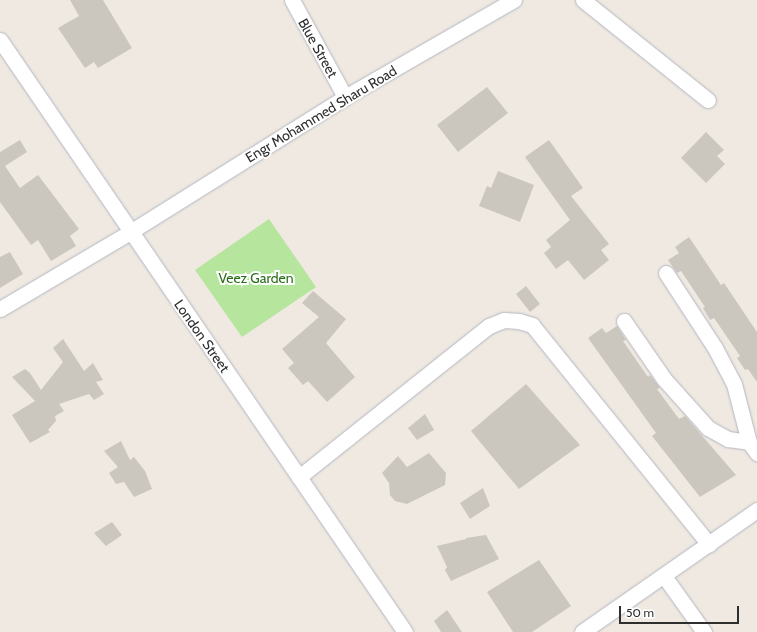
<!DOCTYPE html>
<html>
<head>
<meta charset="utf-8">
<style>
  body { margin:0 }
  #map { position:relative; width:757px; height:632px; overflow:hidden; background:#efe9e1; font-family:Cabin,sans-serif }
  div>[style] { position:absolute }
  .green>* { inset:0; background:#b6e59e }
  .building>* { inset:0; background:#cbc7bf }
  .roads { filter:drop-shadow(0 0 1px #b4b7c1) drop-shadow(0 0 1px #b4b7c1) }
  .minor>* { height:15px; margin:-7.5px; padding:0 7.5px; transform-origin:7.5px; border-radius:7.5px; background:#fff }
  span { translate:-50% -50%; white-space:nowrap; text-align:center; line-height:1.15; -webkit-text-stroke:4px #fff; paint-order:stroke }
  .street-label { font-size:14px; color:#2e2e2e }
  .park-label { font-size:14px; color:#2c6e1b }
  .scale { position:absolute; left:619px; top:606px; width:120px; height:18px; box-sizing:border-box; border:2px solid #2e2e2e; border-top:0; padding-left:5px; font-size:12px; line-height:14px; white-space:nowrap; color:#2e2e2e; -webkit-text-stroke:3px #fff; paint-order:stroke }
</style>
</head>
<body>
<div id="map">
  <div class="green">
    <div style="clip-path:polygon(269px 219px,316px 287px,242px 337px,195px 270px)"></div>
  </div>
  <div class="building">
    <div style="clip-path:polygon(70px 0,103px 0,132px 48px,98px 68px,94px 62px,85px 68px,58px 28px,79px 16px)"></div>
    <div style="clip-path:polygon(487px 87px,508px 113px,458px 152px,437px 125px)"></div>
    <div style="clip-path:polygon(706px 132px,724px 150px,717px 156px,725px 164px,706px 183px,681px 158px)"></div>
    <div style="clip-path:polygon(20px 140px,27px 152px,5px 166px,20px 188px,38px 175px,79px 229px,70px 236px,76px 246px,51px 261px,38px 240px,31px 245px,0 202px,0 152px)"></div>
    <div style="clip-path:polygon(549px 140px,583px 188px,571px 196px,609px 244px,601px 250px,609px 260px,584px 280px,568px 260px,556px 269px,544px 253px,551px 247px,546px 240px,570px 220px,525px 157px)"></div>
    <div style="clip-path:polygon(498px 171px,534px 185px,520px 222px,479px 206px,487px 186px,491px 188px)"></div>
    <div style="clip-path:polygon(689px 237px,721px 285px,724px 283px,757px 332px,757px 382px,748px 369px,745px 370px,737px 358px,740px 356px,714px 318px,710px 320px,703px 308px,705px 307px,681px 271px,677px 273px,668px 260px,679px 253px,675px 247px)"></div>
    <div style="clip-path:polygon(10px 252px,23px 274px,0 288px,0 257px)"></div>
    <div style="clip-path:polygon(526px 286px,540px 304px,530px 312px,516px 294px)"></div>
    <div style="clip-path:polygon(313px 291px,346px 319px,326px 343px,355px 377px,327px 402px,308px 381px,303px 385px,288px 368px,294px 363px,282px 349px,319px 317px,302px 303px)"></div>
    <div style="clip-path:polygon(617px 326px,626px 340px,623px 341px,648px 377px,650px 375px,660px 388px,657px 389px,679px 419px,685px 416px,736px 475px,700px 497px,652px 436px,656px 433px,588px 338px,602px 328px,606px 333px)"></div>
    <div style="clip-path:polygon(63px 339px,84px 371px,93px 363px,103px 380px,96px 382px,104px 394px,94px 400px,89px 394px,59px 404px,64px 411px,55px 416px,56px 421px,48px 430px,50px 432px,30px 443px,12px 415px,35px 401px,12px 377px,25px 369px,30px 373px,41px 390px,63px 362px,53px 348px)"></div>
    <div style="clip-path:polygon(526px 384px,580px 445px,519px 489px,471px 431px)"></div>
    <div style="clip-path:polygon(425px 414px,434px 430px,417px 440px,408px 428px)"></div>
    <div style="clip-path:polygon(121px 441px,130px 460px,134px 457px,145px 471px,152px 489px,134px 497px,124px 482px,116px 484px,109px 473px,118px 467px,104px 451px)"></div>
    <div style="clip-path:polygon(429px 453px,446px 473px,445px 485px,407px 504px,395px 501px,390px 495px,389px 483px,382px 473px,398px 456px,407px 467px)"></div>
    <div style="clip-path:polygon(483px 488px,490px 506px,470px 519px,460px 503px)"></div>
    <div style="clip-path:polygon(112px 522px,122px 535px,106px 546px,94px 533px)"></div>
    <div style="clip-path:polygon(486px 535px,499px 559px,451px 581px,445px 570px,447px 567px,437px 546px,466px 539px,466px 538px)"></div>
    <div style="clip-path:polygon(539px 560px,571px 606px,532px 632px,513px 632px,487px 592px)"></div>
    <div style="clip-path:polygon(447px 610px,462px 632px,441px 632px,434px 621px)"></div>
  </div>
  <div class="roads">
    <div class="minor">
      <div style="left:292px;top:0;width:111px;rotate:61.3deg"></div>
      <div style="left:583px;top:0;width:160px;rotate:38.7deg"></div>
      <div style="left:0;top:40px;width:717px;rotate:55.62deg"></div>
      <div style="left:666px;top:273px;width:90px;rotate:56.8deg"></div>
      <div style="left:715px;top:348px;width:41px;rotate:62.2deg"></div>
      <div style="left:734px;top:384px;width:60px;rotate:75.5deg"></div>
      <div style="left:749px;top:442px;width:14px;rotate:54deg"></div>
      <div style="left:0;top:309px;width:151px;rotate:-30.6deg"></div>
      <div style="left:130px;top:232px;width:254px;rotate:-32.1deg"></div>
      <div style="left:345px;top:97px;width:195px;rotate:-29.9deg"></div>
      <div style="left:624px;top:321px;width:70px;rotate:55.4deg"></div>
      <div style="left:664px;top:379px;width:66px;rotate:48.1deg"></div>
      <div style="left:708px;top:428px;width:23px;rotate:29deg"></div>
      <div style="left:728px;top:439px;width:21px;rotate:8deg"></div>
      <div style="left:299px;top:477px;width:243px;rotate:-38.5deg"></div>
      <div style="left:489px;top:326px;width:16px;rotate:-22deg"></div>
      <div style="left:504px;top:320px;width:15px;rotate:4deg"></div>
      <div style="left:519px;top:321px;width:14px;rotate:17deg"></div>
      <div style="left:532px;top:325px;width:282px;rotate:51.1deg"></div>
      <div style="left:664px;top:576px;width:69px;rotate:54.5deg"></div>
      <div style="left:582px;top:632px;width:213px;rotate:-34.9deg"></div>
    </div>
  </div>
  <div class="street-label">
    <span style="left:318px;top:48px;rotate:61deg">Blue Street</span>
    <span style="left:321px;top:114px;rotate:-31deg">Engr Mohammed Sharu Road</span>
    <span style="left:202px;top:336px;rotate:55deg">London Street</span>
  </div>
  <div class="park-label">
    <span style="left:256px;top:278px">Veez Garden</span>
  </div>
  <div class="scale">50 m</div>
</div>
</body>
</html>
